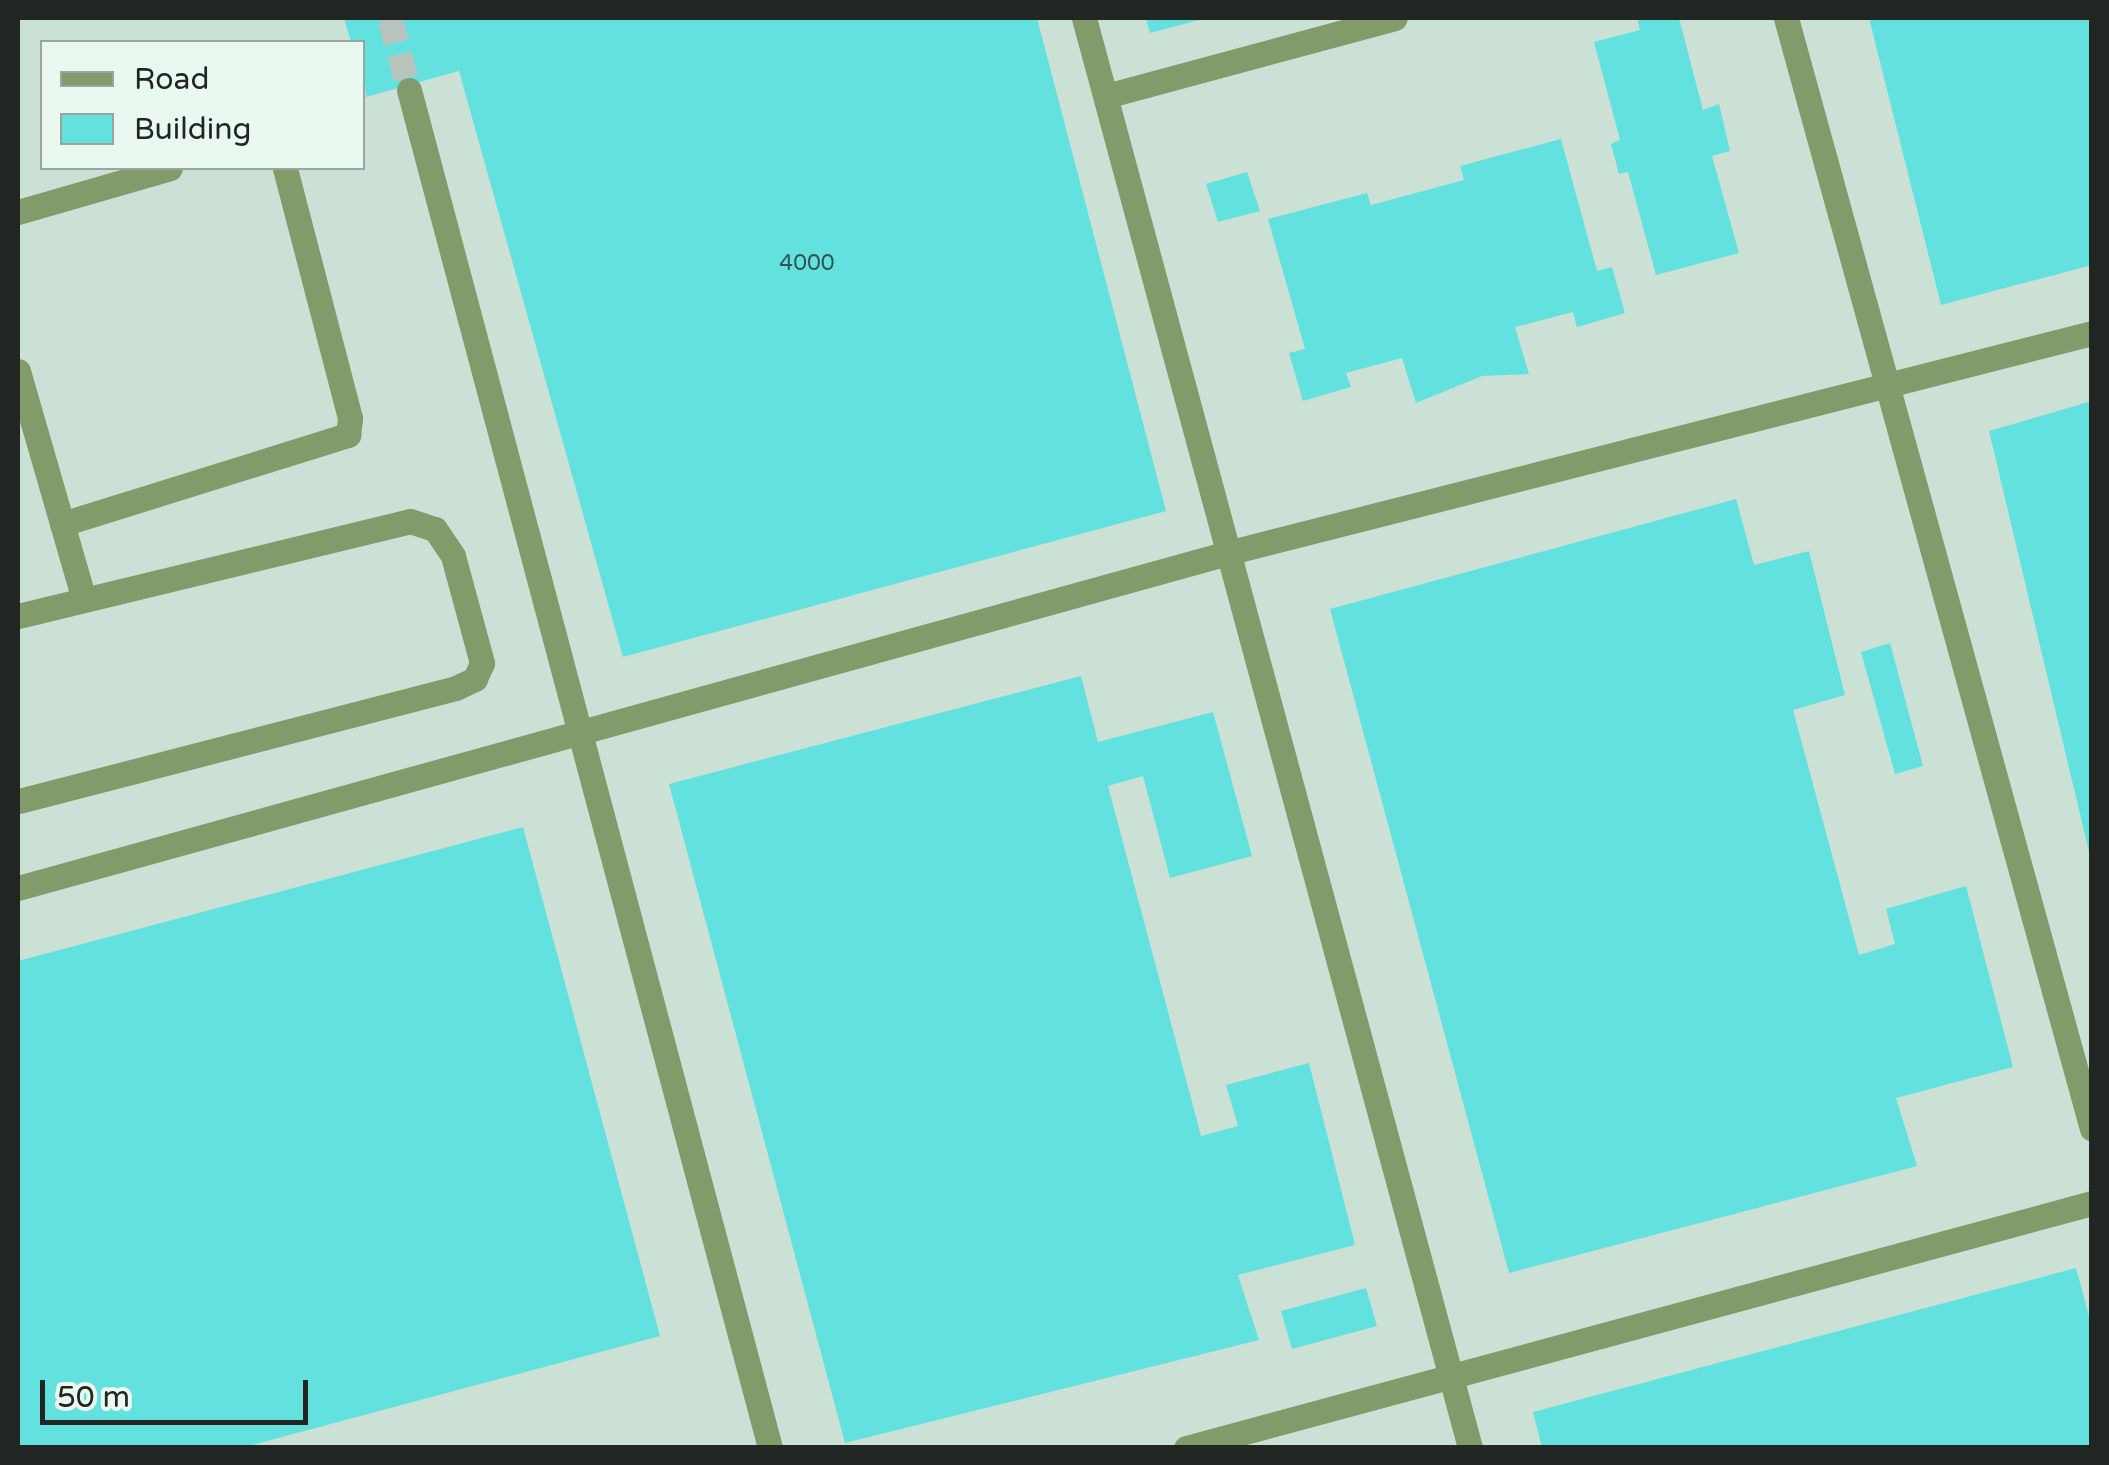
<!DOCTYPE html>
<html>
<head>
<meta charset="utf-8">
<style>
  body { margin:0 }
  #map { position:relative; width:2109px; height:1465px; overflow:hidden; background:#dcebe3; font-family:"Varela Round",sans-serif }
  div>[style] { position:absolute }
  .built>* { inset:0; background:#cbe1d5 }
  .building>* { inset:0; background:#63e1df }
  .minor-tunnel>* { height:25px; margin-top:-12.5px; transform-origin:0; background:repeating-linear-gradient(90deg,#b7c4bd 0 25px,transparent 0 37px) }
  .minor>* { height:25px; margin:-12.5px; padding:0 12.5px; transform-origin:12.5px; border-radius:12.5px; background:#819c6a }
  span { translate:-50% -50%; white-space:nowrap; text-align:center; line-height:1.15; -webkit-text-stroke:8px #e9f9f0; paint-order:stroke }
  .number-label { font-size:22px; color:#325552 }
  .number-label span { -webkit-text-stroke-width:0 }
  .frame { position:absolute; inset:0; border:20px solid #212623; pointer-events:none }
  .legend { position:absolute; left:40px; top:40px; width:325px; height:130px; box-sizing:border-box; background:#e9f9f0; border:2px solid #99a59e; margin:0; padding:12px 18px; list-style:none; font-size:30px; color:#212623 }
  .legend li { display:flex; align-items:center; gap:20px; height:50px }
  .legend b { width:50px; border:2px solid #99a59e }
  .scale { position:absolute; left:40px; top:1380px; width:268px; height:45px; box-sizing:border-box; border:5px solid #212623; border-top:0; padding-left:12px; font-size:30px; line-height:35px; white-space:nowrap; color:#212623; -webkit-text-stroke:8px #e9f9f0; paint-order:stroke }
</style>
</head>
<body>
<div id="map">
  <div class="built">
    <div style="clip-path:polygon(evenodd,18px 18px,2091px 18px,2091px 1447px,18px 1447px,18px 18px,42px 42px,362px 42px,362px 168px,42px 168px,42px 42px)"></div>
  </div>
  <div class="building">
    <div style="clip-path:polygon(344px 18px,1037px 18px,1166px 511px,623px 657px,459px 71px,366px 97px,362px 42px,351px 42px)"></div>
    <div style="clip-path:polygon(1146px 18px,1203px 18px,1203px 19px,1150px 33px)"></div>
    <div style="clip-path:polygon(1637px 18px,1679px 18px,1703px 110px,1719px 104px,1730px 151px,1712px 156px,1739px 253px,1656px 275px,1628px 172px,1619px 174px,1611px 144px,1620px 140px,1594px 42px,1640px 30px)"></div>
    <div style="clip-path:polygon(1869px 18px,2092px 18px,2092px 265px,1941px 305px)"></div>
    <div style="clip-path:polygon(1561px 139px,1597px 271px,1612px 267px,1625px 313px,1577px 327px,1573px 312px,1515px 327px,1529px 374px,1482px 376px,1416px 403px,1402px 358px,1346px 373px,1351px 387px,1303px 401px,1289px 353px,1305px 349px,1268px 219px,1367px 193px,1371px 205px,1464px 180px,1460px 166px)"></div>
    <div style="clip-path:polygon(1247px 172px,1260px 211px,1218px 222px,1206px 184px)"></div>
    <div style="clip-path:polygon(2092px 401px,2092px 856px,2090px 856px,1989px 431px)"></div>
    <div style="clip-path:polygon(1736px 499px,1754px 565px,1809px 551px,1845px 695px,1793px 710px,1859px 955px,1895px 944px,1886px 909px,1966px 886px,2013px 1067px,1896px 1098px,1917px 1166px,1509px 1273px,1330px 609px)"></div>
    <div style="clip-path:polygon(1890px 643px,1923px 766px,1895px 774px,1861px 652px)"></div>
    <div style="clip-path:polygon(1081px 676px,1098px 742px,1213px 712px,1252px 856px,1170px 878px,1143px 776px,1108px 786px,1201px 1136px,1238px 1126px,1226px 1085px,1309px 1063px,1355px 1245px,1238px 1275px,1259px 1340px,845px 1443px,669px 784px)"></div>
    <div style="clip-path:polygon(523px 827px,660px 1336px,241px 1448px,18px 1448px,18px 961px)"></div>
    <div style="clip-path:polygon(2076px 1268px,2092px 1327px,2092px 1448px,1542px 1448px,1533px 1412px)"></div>
    <div style="clip-path:polygon(1366px 1288px,1377px 1326px,1292px 1349px,1281px 1311px)"></div>
  </div>
  <div class="minor-tunnel">
    <div style="left:390px;top:18px;width:74px;rotate:75.2deg"></div>
  </div>
  <div class="minor">
    <div style="left:1084px;top:18px;width:1481px;rotate:74.89deg"></div>
    <div style="left:1786px;top:18px;width:1152px;rotate:74.6deg"></div>
    <div style="left:409px;top:90px;width:1405px;rotate:75.11deg"></div>
    <div style="left:1106px;top:96px;width:299px;rotate:-15.1deg"></div>
    <div style="left:18px;top:212px;width:158px;rotate:-16.1deg"></div>
    <div style="left:18px;top:371px;width:234px;rotate:73.9deg"></div>
    <div style="left:62px;top:524px;width:300px;rotate:-17.3deg"></div>
    <div style="left:348px;top:435px;width:17px;rotate:-83deg"></div>
    <div style="left:350px;top:418px;width:258px;rotate:-104.6deg"></div>
    <div style="left:18px;top:616px;width:403px;rotate:-13.6deg"></div>
    <div style="left:410px;top:521px;width:26px;rotate:18deg"></div>
    <div style="left:435px;top:529px;width:32px;rotate:56deg"></div>
    <div style="left:453px;top:556px;width:111px;rotate:74.8deg"></div>
    <div style="left:482px;top:663px;width:17px;rotate:114deg"></div>
    <div style="left:475px;top:679px;width:21px;rotate:155deg"></div>
    <div style="left:456px;top:688px;width:452px;rotate:165.5deg"></div>
    <div style="left:18px;top:888px;width:1259px;rotate:-15.48deg"></div>
    <div style="left:1231px;top:552px;width:888px;rotate:-14.27deg"></div>
    <div style="left:1186px;top:1448px;width:939px;rotate:-15.13deg"></div>
  </div>
  <div class="number-label">
    <span style="left:807px;top:264px">4000</span>
  </div>
  <div class="frame"></div>
  <ul class="legend">
  <li><b style="height:12px;background:#819c6a"></b>Road</li>
  <li><b style="height:28px;background:#63e1df"></b>Building</li>
  </ul>
  <div class="scale">50 m</div>
</div>
</body>
</html>
